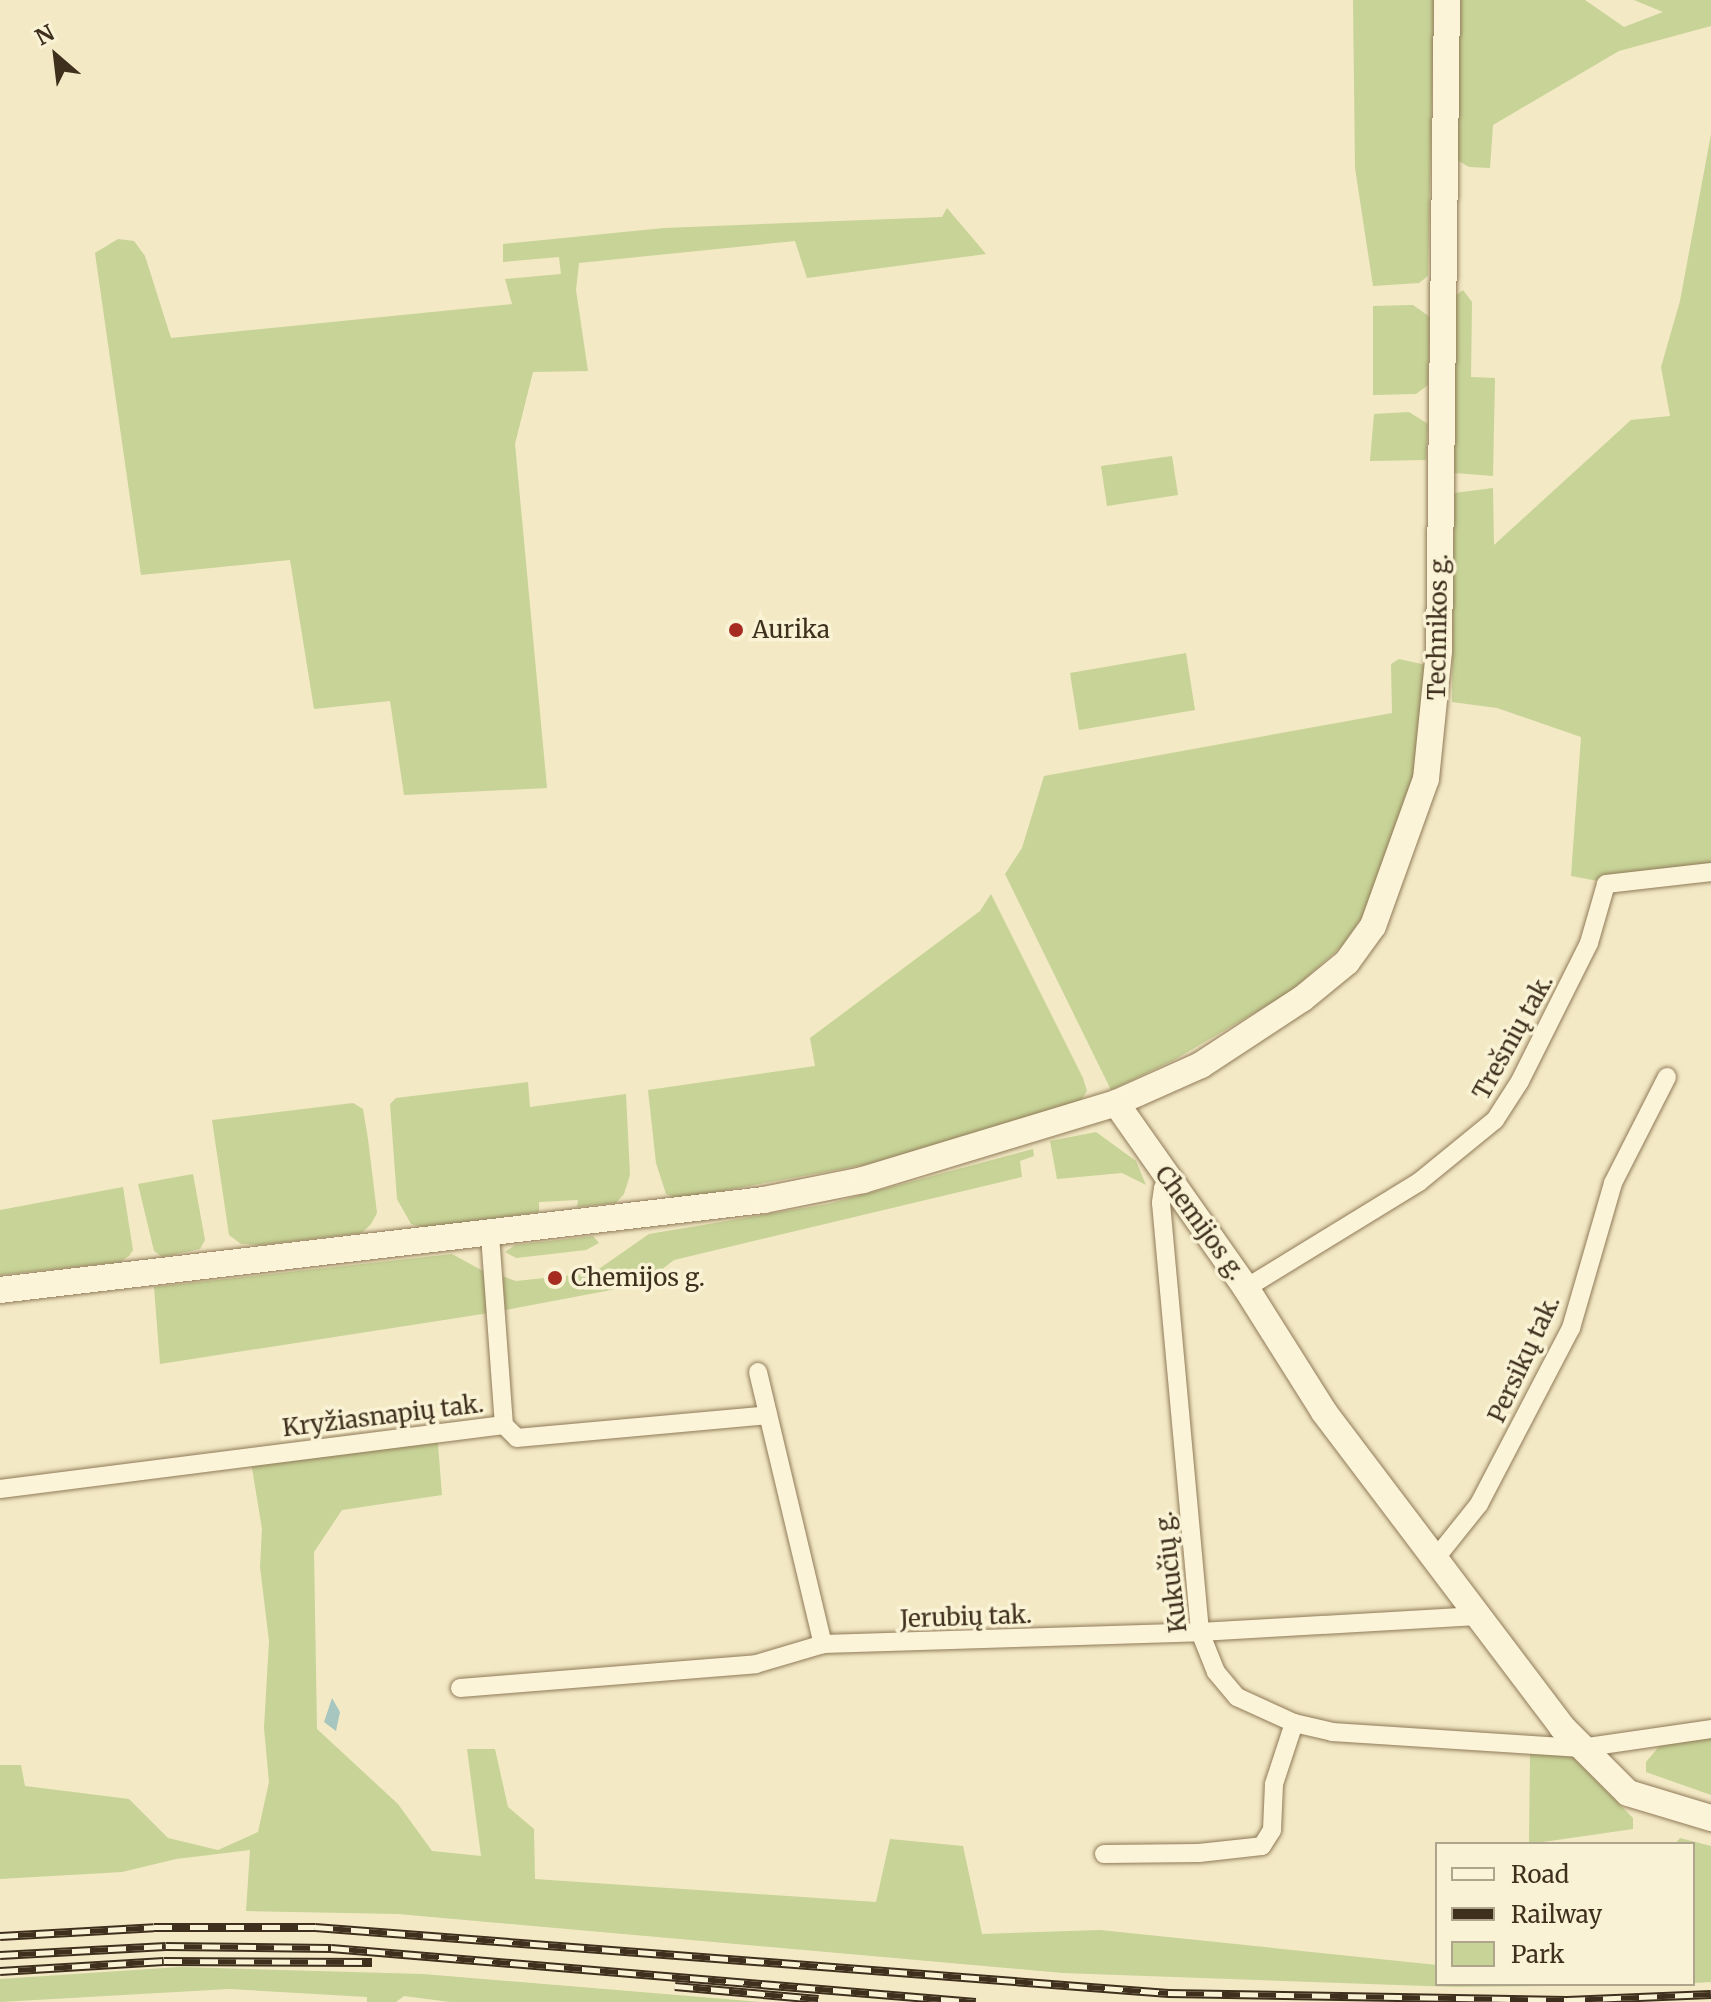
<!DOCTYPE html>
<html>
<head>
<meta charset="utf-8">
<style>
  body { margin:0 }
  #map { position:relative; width:1711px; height:2002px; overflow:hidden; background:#f3e9c5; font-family:Merriweather,serif }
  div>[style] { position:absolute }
  .green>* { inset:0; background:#c7d397 }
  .water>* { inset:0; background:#a7c6bf }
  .roads { filter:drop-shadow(0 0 2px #907a58) drop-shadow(0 0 2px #907a58) }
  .street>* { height:18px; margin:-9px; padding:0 9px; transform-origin:9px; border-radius:9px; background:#fcf4d9 }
  .secondary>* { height:26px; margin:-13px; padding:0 13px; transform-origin:13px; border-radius:13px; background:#fcf4d9 }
  .rail>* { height:9px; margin-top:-4.5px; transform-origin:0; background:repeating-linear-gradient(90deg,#f9f2d5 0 18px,#3f301e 0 36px); box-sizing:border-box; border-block:2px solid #3f301e }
  .dots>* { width:22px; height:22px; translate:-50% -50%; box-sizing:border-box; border:4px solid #f9f2d5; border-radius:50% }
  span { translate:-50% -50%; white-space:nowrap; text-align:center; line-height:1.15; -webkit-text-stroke:7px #f9f2d5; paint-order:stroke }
  .street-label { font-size:24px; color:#3f301e }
  .poi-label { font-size:24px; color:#3f301e }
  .left { translate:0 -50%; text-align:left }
  .legend { position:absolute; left:1435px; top:1842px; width:260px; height:144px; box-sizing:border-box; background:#f9f2d5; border:2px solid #afa48c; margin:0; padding:10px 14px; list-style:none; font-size:24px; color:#3f301e }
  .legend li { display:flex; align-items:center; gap:16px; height:40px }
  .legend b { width:40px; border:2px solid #afa48c }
  .north { position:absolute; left:16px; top:16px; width:80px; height:80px; -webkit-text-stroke:6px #f9f2d5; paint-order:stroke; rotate:332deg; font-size:22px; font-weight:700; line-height:32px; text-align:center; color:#3f301e }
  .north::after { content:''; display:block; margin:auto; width:28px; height:36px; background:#3f301e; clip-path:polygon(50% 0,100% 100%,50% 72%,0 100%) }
</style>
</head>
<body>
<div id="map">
  <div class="green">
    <div style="clip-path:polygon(1353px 0,1434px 0,1428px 276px,1419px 283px,1373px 286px,1355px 168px)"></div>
    <div style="clip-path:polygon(1459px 0,1585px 0,1624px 27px,1663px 12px,1634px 0,1711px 0,1711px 26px,1619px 51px,1493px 125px,1490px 168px,1469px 167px,1457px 160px)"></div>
    <div style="clip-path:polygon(1711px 134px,1711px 872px,1598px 881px,1571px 876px,1581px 737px,1497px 708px,1452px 702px,1454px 493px,1493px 488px,1494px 545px,1631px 420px,1670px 416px,1661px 367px,1680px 301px)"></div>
    <div style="clip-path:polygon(947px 208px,986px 254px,807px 278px,795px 241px,579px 263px,576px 290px,588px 371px,533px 372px,515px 444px,547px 788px,404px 795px,390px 701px,314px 709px,290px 560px,141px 575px,95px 253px,118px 239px,134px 241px,145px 256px,171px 338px,512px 304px,505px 279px,561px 274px,559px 257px,503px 262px,503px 244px,664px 228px,942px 217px)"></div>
    <div style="clip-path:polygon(1463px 290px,1472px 302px,1471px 377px,1495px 378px,1493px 476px,1454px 473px,1454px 297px)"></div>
    <div style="clip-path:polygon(1413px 305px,1430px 317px,1428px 385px,1416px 394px,1373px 395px,1373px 306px)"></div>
    <div style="clip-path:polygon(1409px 412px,1428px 424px,1426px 460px,1370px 461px,1374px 414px)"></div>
    <div style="clip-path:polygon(1172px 456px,1178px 495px,1107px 506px,1101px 466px)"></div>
    <div style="clip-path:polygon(1186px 653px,1195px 710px,1079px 730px,1070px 673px)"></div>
    <div style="clip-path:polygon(1399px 659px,1426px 665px,1417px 770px,1365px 913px,1342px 946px,1290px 992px,1174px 1060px,1111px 1090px,1005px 874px,1022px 848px,1044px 776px,1392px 713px,1391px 664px)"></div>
    <div style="clip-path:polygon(991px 894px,1083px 1078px,1087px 1091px,1080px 1102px,869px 1164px,678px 1199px,666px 1194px,656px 1163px,648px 1090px,815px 1066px,810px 1038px,980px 911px)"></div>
    <div style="clip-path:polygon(528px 1082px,530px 1107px,626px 1094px,630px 1175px,624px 1194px,616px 1203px,577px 1207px,578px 1200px,539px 1202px,539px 1212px,426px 1228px,411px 1224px,397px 1199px,390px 1104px,396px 1098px)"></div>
    <div style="clip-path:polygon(353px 1103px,363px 1109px,368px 1139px,377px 1213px,371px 1224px,362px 1233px,261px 1245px,241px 1244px,229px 1235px,212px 1120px)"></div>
    <div style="clip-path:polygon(1096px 1132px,1136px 1161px,1146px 1185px,1122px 1173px,1057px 1179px,1050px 1141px)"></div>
    <div style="clip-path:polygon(1033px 1149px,1034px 1156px,1020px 1161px,1022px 1177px,674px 1260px,643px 1284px,505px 1310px,502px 1276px,516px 1281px,593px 1273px,649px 1234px,828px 1204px)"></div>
    <div style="clip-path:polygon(193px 1174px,205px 1240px,200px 1249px,162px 1257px,154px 1251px,138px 1184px)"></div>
    <div style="clip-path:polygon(123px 1187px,133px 1250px,129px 1256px,120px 1262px,0 1275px,0 1210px)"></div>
    <div style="clip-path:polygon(593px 1236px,599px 1243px,586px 1250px,516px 1258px,505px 1252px,515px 1245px)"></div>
    <div style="clip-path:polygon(452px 1254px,483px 1271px,489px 1313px,160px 1364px,154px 1287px)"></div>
    <div style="clip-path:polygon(437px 1432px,442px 1495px,342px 1510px,314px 1552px,317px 1729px,398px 1804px,432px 1851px,481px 1856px,467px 1749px,495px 1749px,508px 1807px,534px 1829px,535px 1879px,876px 1902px,890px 1839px,963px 1846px,982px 1934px,1100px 1930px,1437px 1965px,1437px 1984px,1641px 1985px,1455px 1987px,1063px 1973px,398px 1914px,246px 1911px,250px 1850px,176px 1859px,122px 1872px,0 1879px,0 1765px,21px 1765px,25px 1786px,129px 1799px,168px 1838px,218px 1850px,258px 1832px,269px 1782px,264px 1728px,269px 1641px,260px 1567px,262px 1529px,250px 1456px)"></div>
    <div style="clip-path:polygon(1711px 1738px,1711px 1795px,1646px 1772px,1646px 1762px,1661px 1744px)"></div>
    <div style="clip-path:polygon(1530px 1753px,1570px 1754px,1633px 1818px,1633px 1829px,1529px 1844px)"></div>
    <div style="clip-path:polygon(1680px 1838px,1711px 1846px,1711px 1982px,1693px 1983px,1693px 1844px,1675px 1844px)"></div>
    <div style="clip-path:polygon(180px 1967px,423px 1974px,761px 2002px,450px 2002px,404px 1996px,396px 2002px,367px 2002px,367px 1997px,229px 1989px,0 2002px,0 1979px)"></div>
  </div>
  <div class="water">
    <div style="clip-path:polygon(332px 1698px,340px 1712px,336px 1731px,324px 1722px)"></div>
  </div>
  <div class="roads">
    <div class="street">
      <div style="left:1173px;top:1183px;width:11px;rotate:153deg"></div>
      <div style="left:1163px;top:1188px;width:15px;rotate:98deg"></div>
      <div style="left:1161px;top:1203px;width:431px;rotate:84.8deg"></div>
      <div style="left:1200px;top:1632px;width:43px;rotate:68.2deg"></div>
      <div style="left:1216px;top:1672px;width:33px;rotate:50deg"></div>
      <div style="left:1237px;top:1697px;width:63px;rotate:24.5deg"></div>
      <div style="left:1294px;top:1723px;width:39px;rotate:13deg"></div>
      <div style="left:1332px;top:1732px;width:250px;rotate:3.7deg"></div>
      <div style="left:1581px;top:1748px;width:131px;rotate:-8.3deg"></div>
      <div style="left:490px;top:1235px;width:191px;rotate:85.8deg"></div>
      <div style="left:1246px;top:1288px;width:203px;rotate:-31.5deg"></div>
      <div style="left:1419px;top:1182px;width:98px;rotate:-39.2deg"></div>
      <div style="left:1495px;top:1120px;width:46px;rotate:-57.3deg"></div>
      <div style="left:1520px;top:1081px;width:154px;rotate:-63.4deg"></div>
      <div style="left:1589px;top:943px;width:61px;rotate:-73.9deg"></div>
      <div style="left:1606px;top:884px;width:106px;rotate:-6.5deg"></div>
      <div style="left:758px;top:1372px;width:280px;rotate:76.6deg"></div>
      <div style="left:0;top:1489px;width:508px;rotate:-7.24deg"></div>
      <div style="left:504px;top:1425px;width:18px;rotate:45deg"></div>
      <div style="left:517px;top:1438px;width:252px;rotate:-5.2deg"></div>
      <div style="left:1435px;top:1559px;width:70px;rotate:-51.3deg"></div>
      <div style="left:1479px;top:1504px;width:199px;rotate:-62.4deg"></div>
      <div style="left:1571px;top:1328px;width:151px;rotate:-73.8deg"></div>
      <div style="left:1613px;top:1183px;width:119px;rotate:-63deg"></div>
      <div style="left:460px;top:1688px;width:297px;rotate:-4.6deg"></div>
      <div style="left:756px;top:1664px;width:70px;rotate:-16.6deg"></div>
      <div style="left:823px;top:1644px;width:377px;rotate:-1.8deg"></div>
      <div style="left:1200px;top:1632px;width:278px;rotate:-3.3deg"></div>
      <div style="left:1104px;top:1854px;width:95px;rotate:-0.6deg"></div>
      <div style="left:1199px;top:1853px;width:63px;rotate:-6.3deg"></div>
      <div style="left:1262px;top:1846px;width:19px;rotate:-58deg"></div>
      <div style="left:1272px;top:1830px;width:46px;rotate:-87.5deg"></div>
      <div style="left:1274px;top:1784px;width:64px;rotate:-71.8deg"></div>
    </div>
    <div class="secondary">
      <div style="left:1116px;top:1103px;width:93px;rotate:-24.1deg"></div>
      <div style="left:1201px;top:1065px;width:121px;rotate:-33.2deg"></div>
      <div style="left:1302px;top:999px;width:58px;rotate:-39.4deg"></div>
      <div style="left:1347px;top:962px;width:44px;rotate:-54.2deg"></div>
      <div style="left:1373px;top:926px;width:156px;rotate:-70.2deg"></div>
      <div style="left:1426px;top:779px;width:129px;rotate:-84.2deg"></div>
      <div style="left:1439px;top:651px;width:651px;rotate:-89.3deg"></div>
      <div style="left:0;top:1290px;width:769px;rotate:-6.72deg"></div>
      <div style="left:764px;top:1200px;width:101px;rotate:-11.4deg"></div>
      <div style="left:863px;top:1180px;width:264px;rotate:-16.9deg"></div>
      <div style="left:1116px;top:1103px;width:226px;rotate:54.9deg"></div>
      <div style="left:1246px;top:1288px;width:146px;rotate:57.8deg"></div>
      <div style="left:1324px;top:1412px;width:395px;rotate:52.9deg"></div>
      <div style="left:1562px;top:1727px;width:93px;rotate:45deg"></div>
      <div style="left:1628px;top:1793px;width:87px;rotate:16.8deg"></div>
    </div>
  </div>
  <div class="rail">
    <div style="left:0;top:1936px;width:154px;rotate:-3.3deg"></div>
    <div style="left:154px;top:1927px;width:161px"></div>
    <div style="left:315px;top:1927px;width:856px;rotate:4.42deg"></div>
    <div style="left:1168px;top:1993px;width:399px;rotate:1deg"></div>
    <div style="left:1567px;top:2000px;width:144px;rotate:-2.4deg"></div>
    <div style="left:0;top:1955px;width:166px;rotate:-3.1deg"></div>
    <div style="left:166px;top:1946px;width:165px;rotate:0.7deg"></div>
    <div style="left:331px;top:1948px;width:647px;rotate:4.79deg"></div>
    <div style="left:0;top:1971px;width:164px;rotate:-3.5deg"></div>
    <div style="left:164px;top:1961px;width:208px;rotate:0.3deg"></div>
    <div style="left:675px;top:1986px;width:144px;rotate:5.2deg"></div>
  </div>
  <div class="dots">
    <div style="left:736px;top:630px;background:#a62b21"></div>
    <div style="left:555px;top:1278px;background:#a62b21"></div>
  </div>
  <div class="street-label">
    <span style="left:1438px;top:627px;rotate:-89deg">Technikos g.</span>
    <span style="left:1513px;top:1037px;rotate:-61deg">Trešnių tak.</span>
    <span style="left:1200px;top:1223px;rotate:54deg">Chemijos g.</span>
    <span style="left:1524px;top:1359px;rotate:-65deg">Persikų tak.</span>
    <span style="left:383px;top:1416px;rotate:-7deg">Kryžiasnapių tak.</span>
    <span style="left:1171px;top:1572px;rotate:-97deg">Kukučių g.</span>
    <span style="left:966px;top:1617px;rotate:-2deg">Jerubių tak.</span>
  </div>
  <div class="poi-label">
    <span class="left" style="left:752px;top:630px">Aurika</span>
    <span class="left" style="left:571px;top:1278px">Chemijos g.</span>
  </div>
  <ul class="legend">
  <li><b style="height:10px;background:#fcf4d9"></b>Road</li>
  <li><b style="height:10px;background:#3f301e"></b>Railway</li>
  <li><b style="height:22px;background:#c7d397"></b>Park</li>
  </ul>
  <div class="north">N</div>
</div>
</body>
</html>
